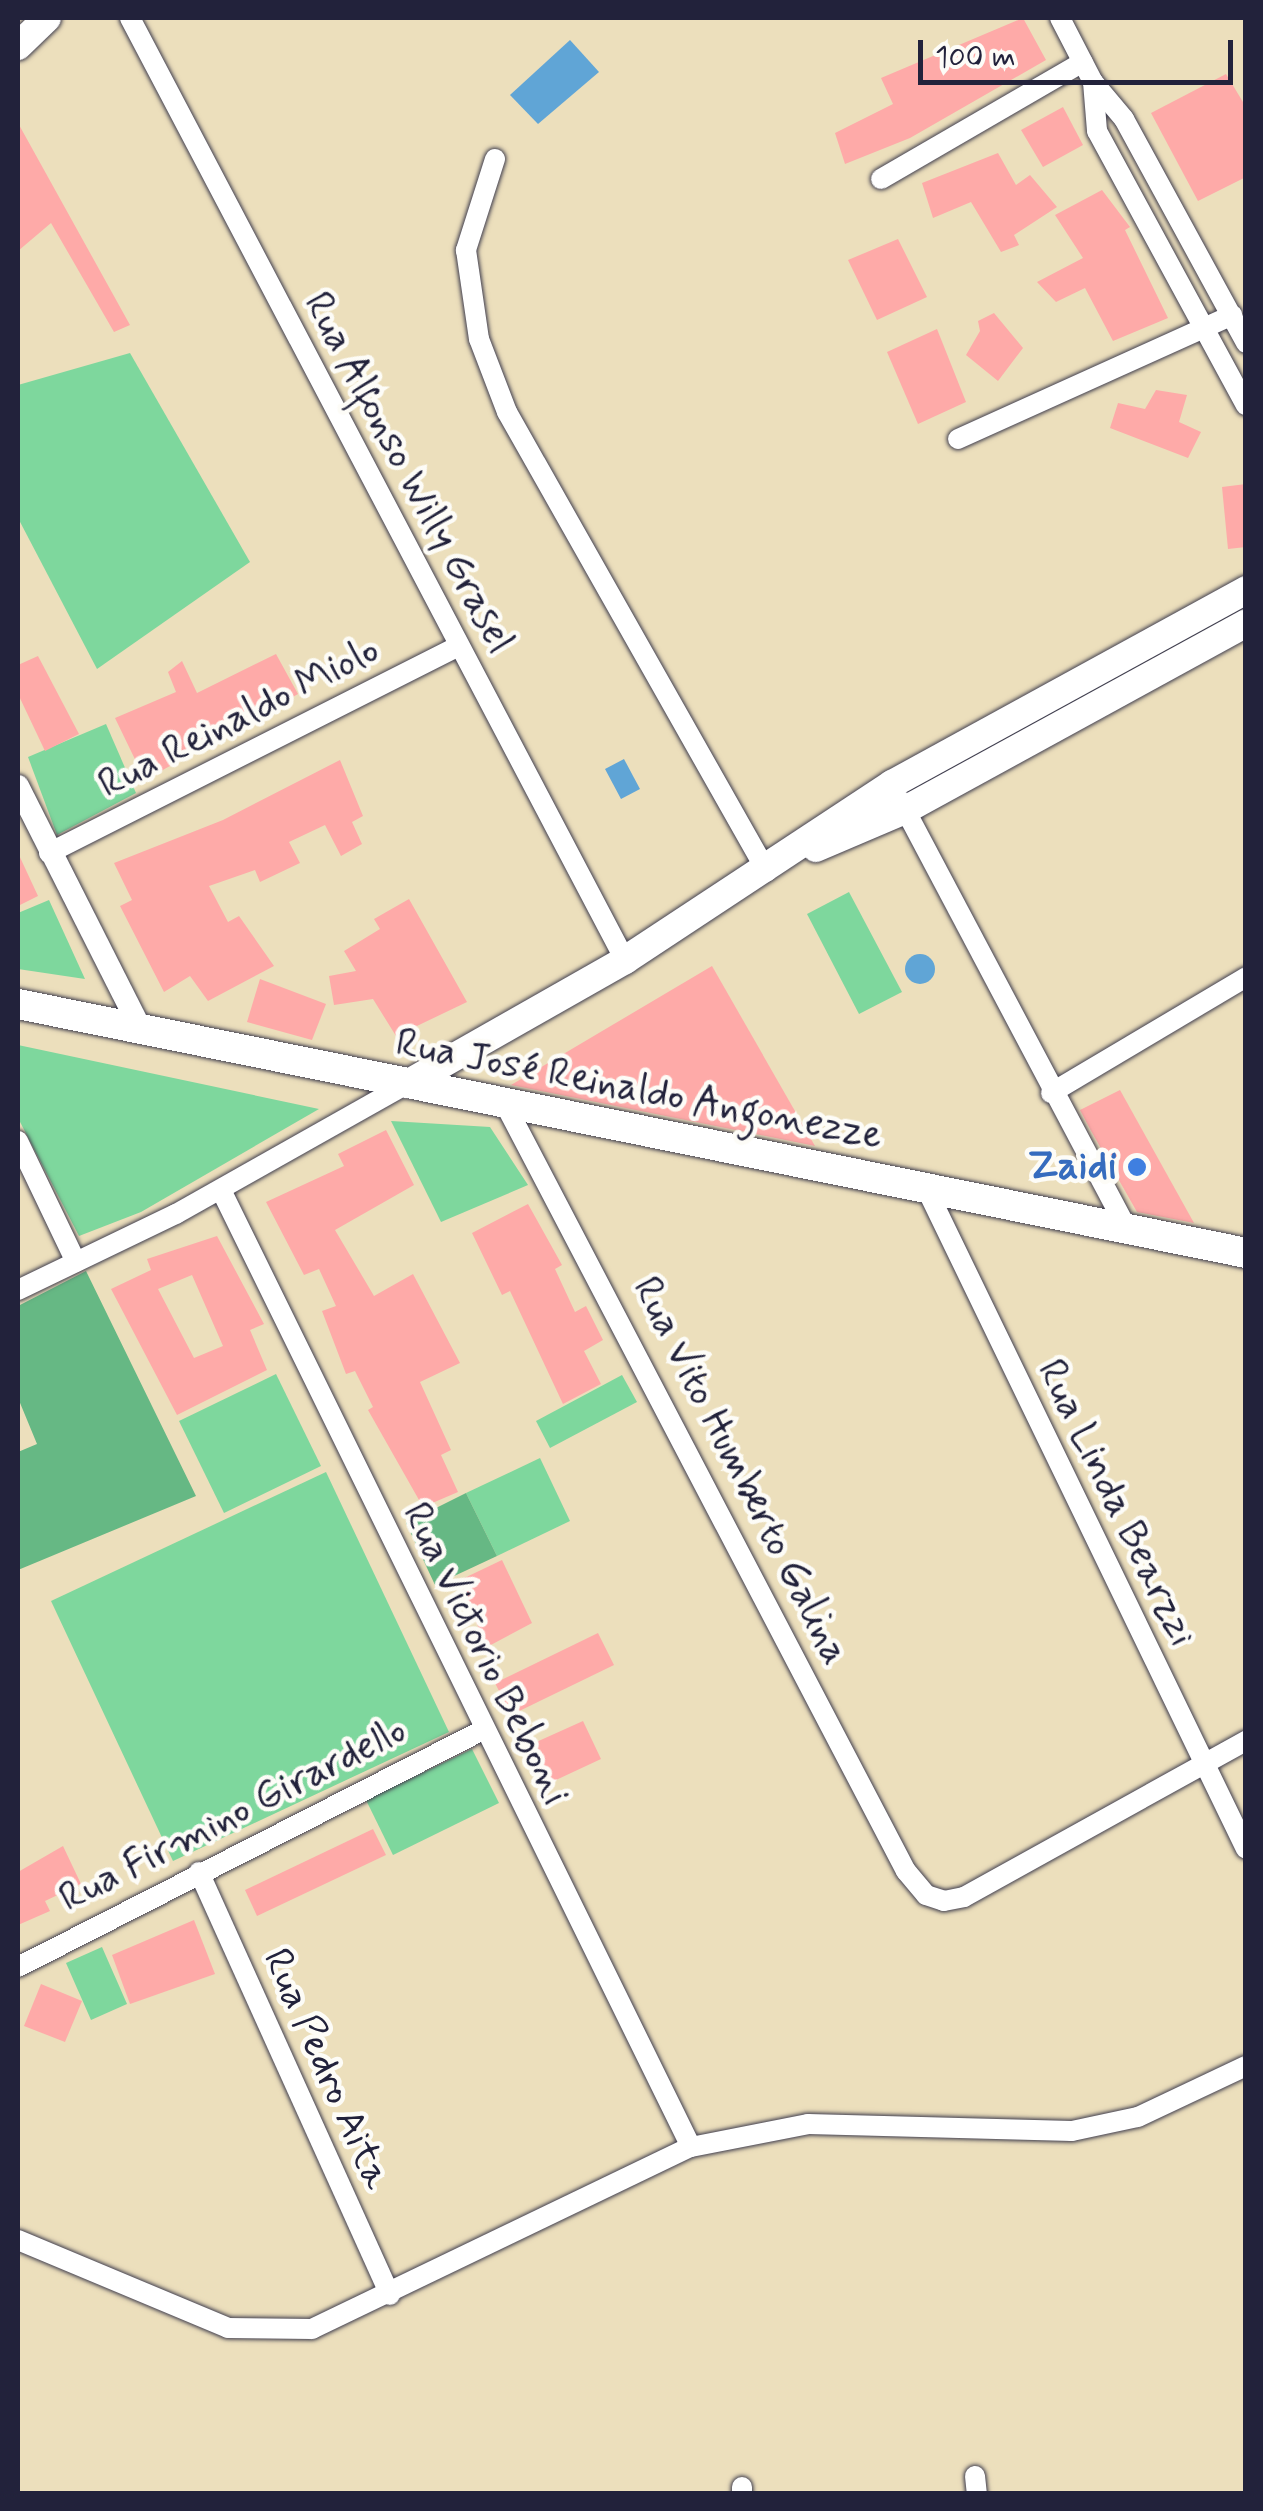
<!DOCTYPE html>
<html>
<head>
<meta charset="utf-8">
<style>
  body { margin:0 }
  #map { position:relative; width:1263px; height:2511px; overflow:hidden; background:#ecdfbc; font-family:Mynerve,sans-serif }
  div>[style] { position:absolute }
  .green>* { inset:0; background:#7ed79d }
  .forest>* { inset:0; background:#66b884 }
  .water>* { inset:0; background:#60a5d6 }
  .round { border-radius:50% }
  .building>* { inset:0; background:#feaaa8 }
  .roads { filter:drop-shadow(0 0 2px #403e4e) drop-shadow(0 0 2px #403e4e) }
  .minor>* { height:20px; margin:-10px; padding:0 10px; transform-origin:10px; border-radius:10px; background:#fff }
  .tertiary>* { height:22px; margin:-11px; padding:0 11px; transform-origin:11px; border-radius:11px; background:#fff }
  .secondary>* { height:28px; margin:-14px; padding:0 14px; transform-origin:14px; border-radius:14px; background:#fff }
  .primary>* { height:30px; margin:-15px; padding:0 15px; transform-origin:15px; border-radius:15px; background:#fff }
  .dots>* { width:28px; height:28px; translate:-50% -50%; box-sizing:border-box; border:5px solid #fdfcf7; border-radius:50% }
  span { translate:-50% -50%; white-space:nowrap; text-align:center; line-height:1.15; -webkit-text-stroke:9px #fdfcf7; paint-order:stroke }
  .street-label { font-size:40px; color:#22223b }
  .shop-label { font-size:40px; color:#366cbe; font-weight:700 }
  .right { translate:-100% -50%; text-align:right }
  .frame { position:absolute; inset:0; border:20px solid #22223b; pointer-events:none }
  .scale { position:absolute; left:918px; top:40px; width:315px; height:45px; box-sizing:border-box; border:5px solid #22223b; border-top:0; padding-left:12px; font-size:30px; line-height:35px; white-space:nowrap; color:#22223b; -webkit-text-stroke:8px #fdfcf7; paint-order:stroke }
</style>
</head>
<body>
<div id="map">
  <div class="green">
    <div style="clip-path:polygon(130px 353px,250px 562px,97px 669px,18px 518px,18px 385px)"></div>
    <div style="clip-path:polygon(106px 724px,136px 793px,57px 835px,28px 757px)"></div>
    <div style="clip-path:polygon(849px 892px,902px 992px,859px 1014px,807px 914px)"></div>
    <div style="clip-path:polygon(49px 900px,85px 979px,18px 969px,18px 913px)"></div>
    <div style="clip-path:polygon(18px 1045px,319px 1109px,141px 1212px,79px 1236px,18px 1118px)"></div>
    <div style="clip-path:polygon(391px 1121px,490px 1127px,528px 1185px,441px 1222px)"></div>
    <div style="clip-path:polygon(276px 1374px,321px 1466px,224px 1513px,179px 1421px)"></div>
    <div style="clip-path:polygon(622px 1375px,637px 1402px,550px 1448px,536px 1421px)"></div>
    <div style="clip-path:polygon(540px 1458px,570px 1521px,497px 1556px,466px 1493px)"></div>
    <div style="clip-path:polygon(326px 1472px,449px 1732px,173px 1861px,51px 1601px)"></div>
    <div style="clip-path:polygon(472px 1749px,499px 1803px,393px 1855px,366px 1800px)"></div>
    <div style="clip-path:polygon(102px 1947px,127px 2004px,91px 2020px,66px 1963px)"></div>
  </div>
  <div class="forest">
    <div style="clip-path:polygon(86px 1271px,196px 1496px,18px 1570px,18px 1452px,37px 1444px,18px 1398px,18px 1306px)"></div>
    <div style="clip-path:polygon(466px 1493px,497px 1556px,435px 1585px,406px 1523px)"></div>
  </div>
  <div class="water">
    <div style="clip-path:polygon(570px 40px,599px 72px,538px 124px,510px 95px)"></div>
    <div style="clip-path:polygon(624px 759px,640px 789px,621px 799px,605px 769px)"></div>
    <div class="round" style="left:905px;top:954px;width:30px;height:30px"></div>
  </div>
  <div class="building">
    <div style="clip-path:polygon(1023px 18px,1046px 60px,910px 138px,845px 164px,835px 133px,893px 104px,881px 78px)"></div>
    <div style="clip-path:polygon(1226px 74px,1246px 107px,1246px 177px,1198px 201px,1151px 113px)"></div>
    <div style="clip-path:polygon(1063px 107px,1083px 145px,1043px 167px,1021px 130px)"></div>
    <div style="clip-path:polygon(18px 123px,130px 325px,114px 332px,51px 223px,18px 251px)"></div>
    <div style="clip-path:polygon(998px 153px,1016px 185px,1030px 175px,1057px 207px,1014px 235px,1019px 245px,1001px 252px,971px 202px,933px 218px,922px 183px)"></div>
    <div style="clip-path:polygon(1102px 190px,1130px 227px,1125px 230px,1168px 318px,1113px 341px,1085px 288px,1056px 302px,1037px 282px,1083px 258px,1055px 215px)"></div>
    <div style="clip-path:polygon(898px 239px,927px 297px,877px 320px,848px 260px)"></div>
    <div style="clip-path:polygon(994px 313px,1023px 348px,998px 381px,966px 355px,980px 331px,978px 321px)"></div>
    <div style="clip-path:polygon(937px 329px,966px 402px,918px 424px,887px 352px)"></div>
    <div style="clip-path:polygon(1156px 390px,1187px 395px,1179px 422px,1201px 432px,1188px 458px,1110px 428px,1118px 403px,1145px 409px)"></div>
    <div style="clip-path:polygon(1246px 484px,1246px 547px,1228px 549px,1222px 487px)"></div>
    <div style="clip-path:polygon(276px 654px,298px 694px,145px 780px,115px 718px,176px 692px,168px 672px,182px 661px,197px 693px)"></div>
    <div style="clip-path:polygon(38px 656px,79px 734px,45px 751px,18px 694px,18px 665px)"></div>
    <div style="clip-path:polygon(340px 760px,363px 816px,352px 822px,362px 844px,341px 856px,325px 825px,289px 842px,300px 863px,260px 882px,255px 870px,209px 886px,228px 922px,239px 916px,274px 966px,208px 1001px,190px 976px,164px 992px,120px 906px,132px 900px,114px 863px,223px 820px)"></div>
    <div style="clip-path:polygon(18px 853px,38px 896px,18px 906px)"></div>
    <div style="clip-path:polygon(409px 899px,467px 1002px,396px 1036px,373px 999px,334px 1005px,329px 976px,356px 971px,344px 951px,380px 929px,374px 919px)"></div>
    <div style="clip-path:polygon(712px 966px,815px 1146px,511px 1085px)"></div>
    <div style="clip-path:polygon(260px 979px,326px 1004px,312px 1040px,247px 1022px)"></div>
    <div style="clip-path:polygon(1120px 1090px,1194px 1223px,1137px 1212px,1090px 1129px,1080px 1110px)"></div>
    <div style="clip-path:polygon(386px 1130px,414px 1185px,335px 1230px,374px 1296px,413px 1274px,460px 1363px,420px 1382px,451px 1450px,441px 1455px,458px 1492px,423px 1507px,368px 1410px,373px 1407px,355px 1371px,346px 1374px,322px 1311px,336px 1306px,319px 1269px,304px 1275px,266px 1202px,344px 1166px,338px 1154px)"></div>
    <div style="clip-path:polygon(528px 1204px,562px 1265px,555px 1269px,575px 1312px,586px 1306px,603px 1340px,584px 1351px,601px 1384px,563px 1404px,510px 1291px,502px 1295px,472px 1233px)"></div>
    <div style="clip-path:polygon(evenodd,217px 1236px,264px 1324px,250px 1330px,267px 1370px,177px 1415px,111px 1289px,151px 1270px,147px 1259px,217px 1236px,192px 1275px,223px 1346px,194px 1358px,158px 1289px,192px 1275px)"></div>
    <div style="clip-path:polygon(502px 1560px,532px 1623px,487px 1647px,458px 1581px)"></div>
    <div style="clip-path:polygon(598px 1633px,614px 1665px,511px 1715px,495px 1683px)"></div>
    <div style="clip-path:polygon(583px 1721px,601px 1759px,541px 1787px,523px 1748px)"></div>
    <div style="clip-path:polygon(373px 1829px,386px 1855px,257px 1916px,245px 1890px)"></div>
    <div style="clip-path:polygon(63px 1846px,81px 1884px,45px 1901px,50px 1911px,18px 1925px,18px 1872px)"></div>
    <div style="clip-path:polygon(194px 1920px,215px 1974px,130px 2004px,112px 1955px)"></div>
    <div style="clip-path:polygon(41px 1984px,82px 2001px,65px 2042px,24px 2026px)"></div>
  </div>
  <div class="roads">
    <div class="minor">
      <div style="left:130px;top:18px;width:1064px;rotate:62.28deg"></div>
      <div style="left:1060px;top:18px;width:72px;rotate:62.7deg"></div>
      <div style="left:1093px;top:82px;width:48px;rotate:50deg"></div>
      <div style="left:1124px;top:119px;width:255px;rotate:61.4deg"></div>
      <div style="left:1093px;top:82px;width:49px;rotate:85.3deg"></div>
      <div style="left:1097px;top:131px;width:312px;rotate:61.5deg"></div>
      <div style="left:495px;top:159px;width:96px;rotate:107.7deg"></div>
      <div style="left:466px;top:250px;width:90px;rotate:81.7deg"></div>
      <div style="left:479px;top:339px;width:78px;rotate:69deg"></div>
      <div style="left:507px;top:412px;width:528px;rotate:60.52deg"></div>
      <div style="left:881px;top:179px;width:233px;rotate:-30.1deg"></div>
      <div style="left:958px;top:439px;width:301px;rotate:-24.3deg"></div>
      <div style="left:900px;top:800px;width:483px;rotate:62.1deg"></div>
      <div style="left:49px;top:853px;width:459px;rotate:-26.8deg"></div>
      <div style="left:1051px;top:1093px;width:227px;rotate:-30.7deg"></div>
      <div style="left:506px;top:1106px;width:863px;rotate:62.4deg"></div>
      <div style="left:906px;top:1871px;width:31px;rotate:50deg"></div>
      <div style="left:926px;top:1895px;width:19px;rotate:18deg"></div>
      <div style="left:944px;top:1901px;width:20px;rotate:-11deg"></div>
      <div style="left:964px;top:1897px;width:322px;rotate:-29deg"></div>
      <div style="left:18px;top:1141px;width:134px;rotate:64.4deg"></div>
      <div style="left:926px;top:1188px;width:734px;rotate:64.17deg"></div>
      <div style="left:221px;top:1190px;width:1066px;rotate:63.84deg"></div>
      <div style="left:18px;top:1290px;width:175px;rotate:-25.7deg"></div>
      <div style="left:176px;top:1214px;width:265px;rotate:-29.4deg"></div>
      <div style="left:199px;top:1872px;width:464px;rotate:65.7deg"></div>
      <div style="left:18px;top:1967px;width:522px;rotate:-27.01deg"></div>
      <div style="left:18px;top:2240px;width:228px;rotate:22.7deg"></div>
      <div style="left:228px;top:2328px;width:84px;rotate:0.7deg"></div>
      <div style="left:312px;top:2329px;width:420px;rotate:-25.7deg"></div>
      <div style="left:691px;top:2147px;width:119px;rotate:-11.1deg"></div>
      <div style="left:808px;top:2124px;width:264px;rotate:1.5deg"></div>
      <div style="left:1072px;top:2131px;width:67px;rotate:-12deg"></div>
      <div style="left:1138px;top:2117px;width:119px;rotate:-25.3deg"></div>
      <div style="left:975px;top:2476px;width:18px;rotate:84deg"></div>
      <div style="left:742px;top:2487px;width:7px;rotate:90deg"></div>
    </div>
    <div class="tertiary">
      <div style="left:18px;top:786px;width:271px;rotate:63.2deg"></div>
    </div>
    <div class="secondary">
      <div style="left:18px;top:46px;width:40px;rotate:-44deg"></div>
      <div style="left:816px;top:848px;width:97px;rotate:-23.1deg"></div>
      <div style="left:905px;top:810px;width:389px;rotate:-28.7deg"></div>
      <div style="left:407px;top:1084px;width:251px;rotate:-29.6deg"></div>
      <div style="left:625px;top:960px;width:320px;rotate:-33.4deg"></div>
      <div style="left:892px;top:784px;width:404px;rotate:-28.7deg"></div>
    </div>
    <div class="primary">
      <div style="left:18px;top:1004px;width:1253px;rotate:11.46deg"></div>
    </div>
  </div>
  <div class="dots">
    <div style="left:1137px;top:1167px;background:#3f7fe0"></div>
  </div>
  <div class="street-label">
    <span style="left:408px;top:473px;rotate:62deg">Rua Alfonso Willy Grasel</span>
    <span style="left:239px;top:718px;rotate:-27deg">Rua Reinaldo Miolo</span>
    <span style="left:639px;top:1090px;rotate:11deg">Rua José Reinaldo Angonezze</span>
    <span style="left:740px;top:1471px;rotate:63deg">Rua Vito Humberto Galina</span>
    <span style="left:1116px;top:1503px;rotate:64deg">Rua Linda Bearzzi</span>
    <span style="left:485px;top:1654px;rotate:64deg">Rua Victorio Beboni</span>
    <span style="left:233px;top:1815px;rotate:-27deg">Rua Firmino Girardello</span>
    <span style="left:326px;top:2069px;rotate:66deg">Rua Pedro Aita</span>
  </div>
  <div class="shop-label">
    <span class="right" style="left:1117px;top:1167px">Zaidi</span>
  </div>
  <div class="frame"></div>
  <div class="scale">100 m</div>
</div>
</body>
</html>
